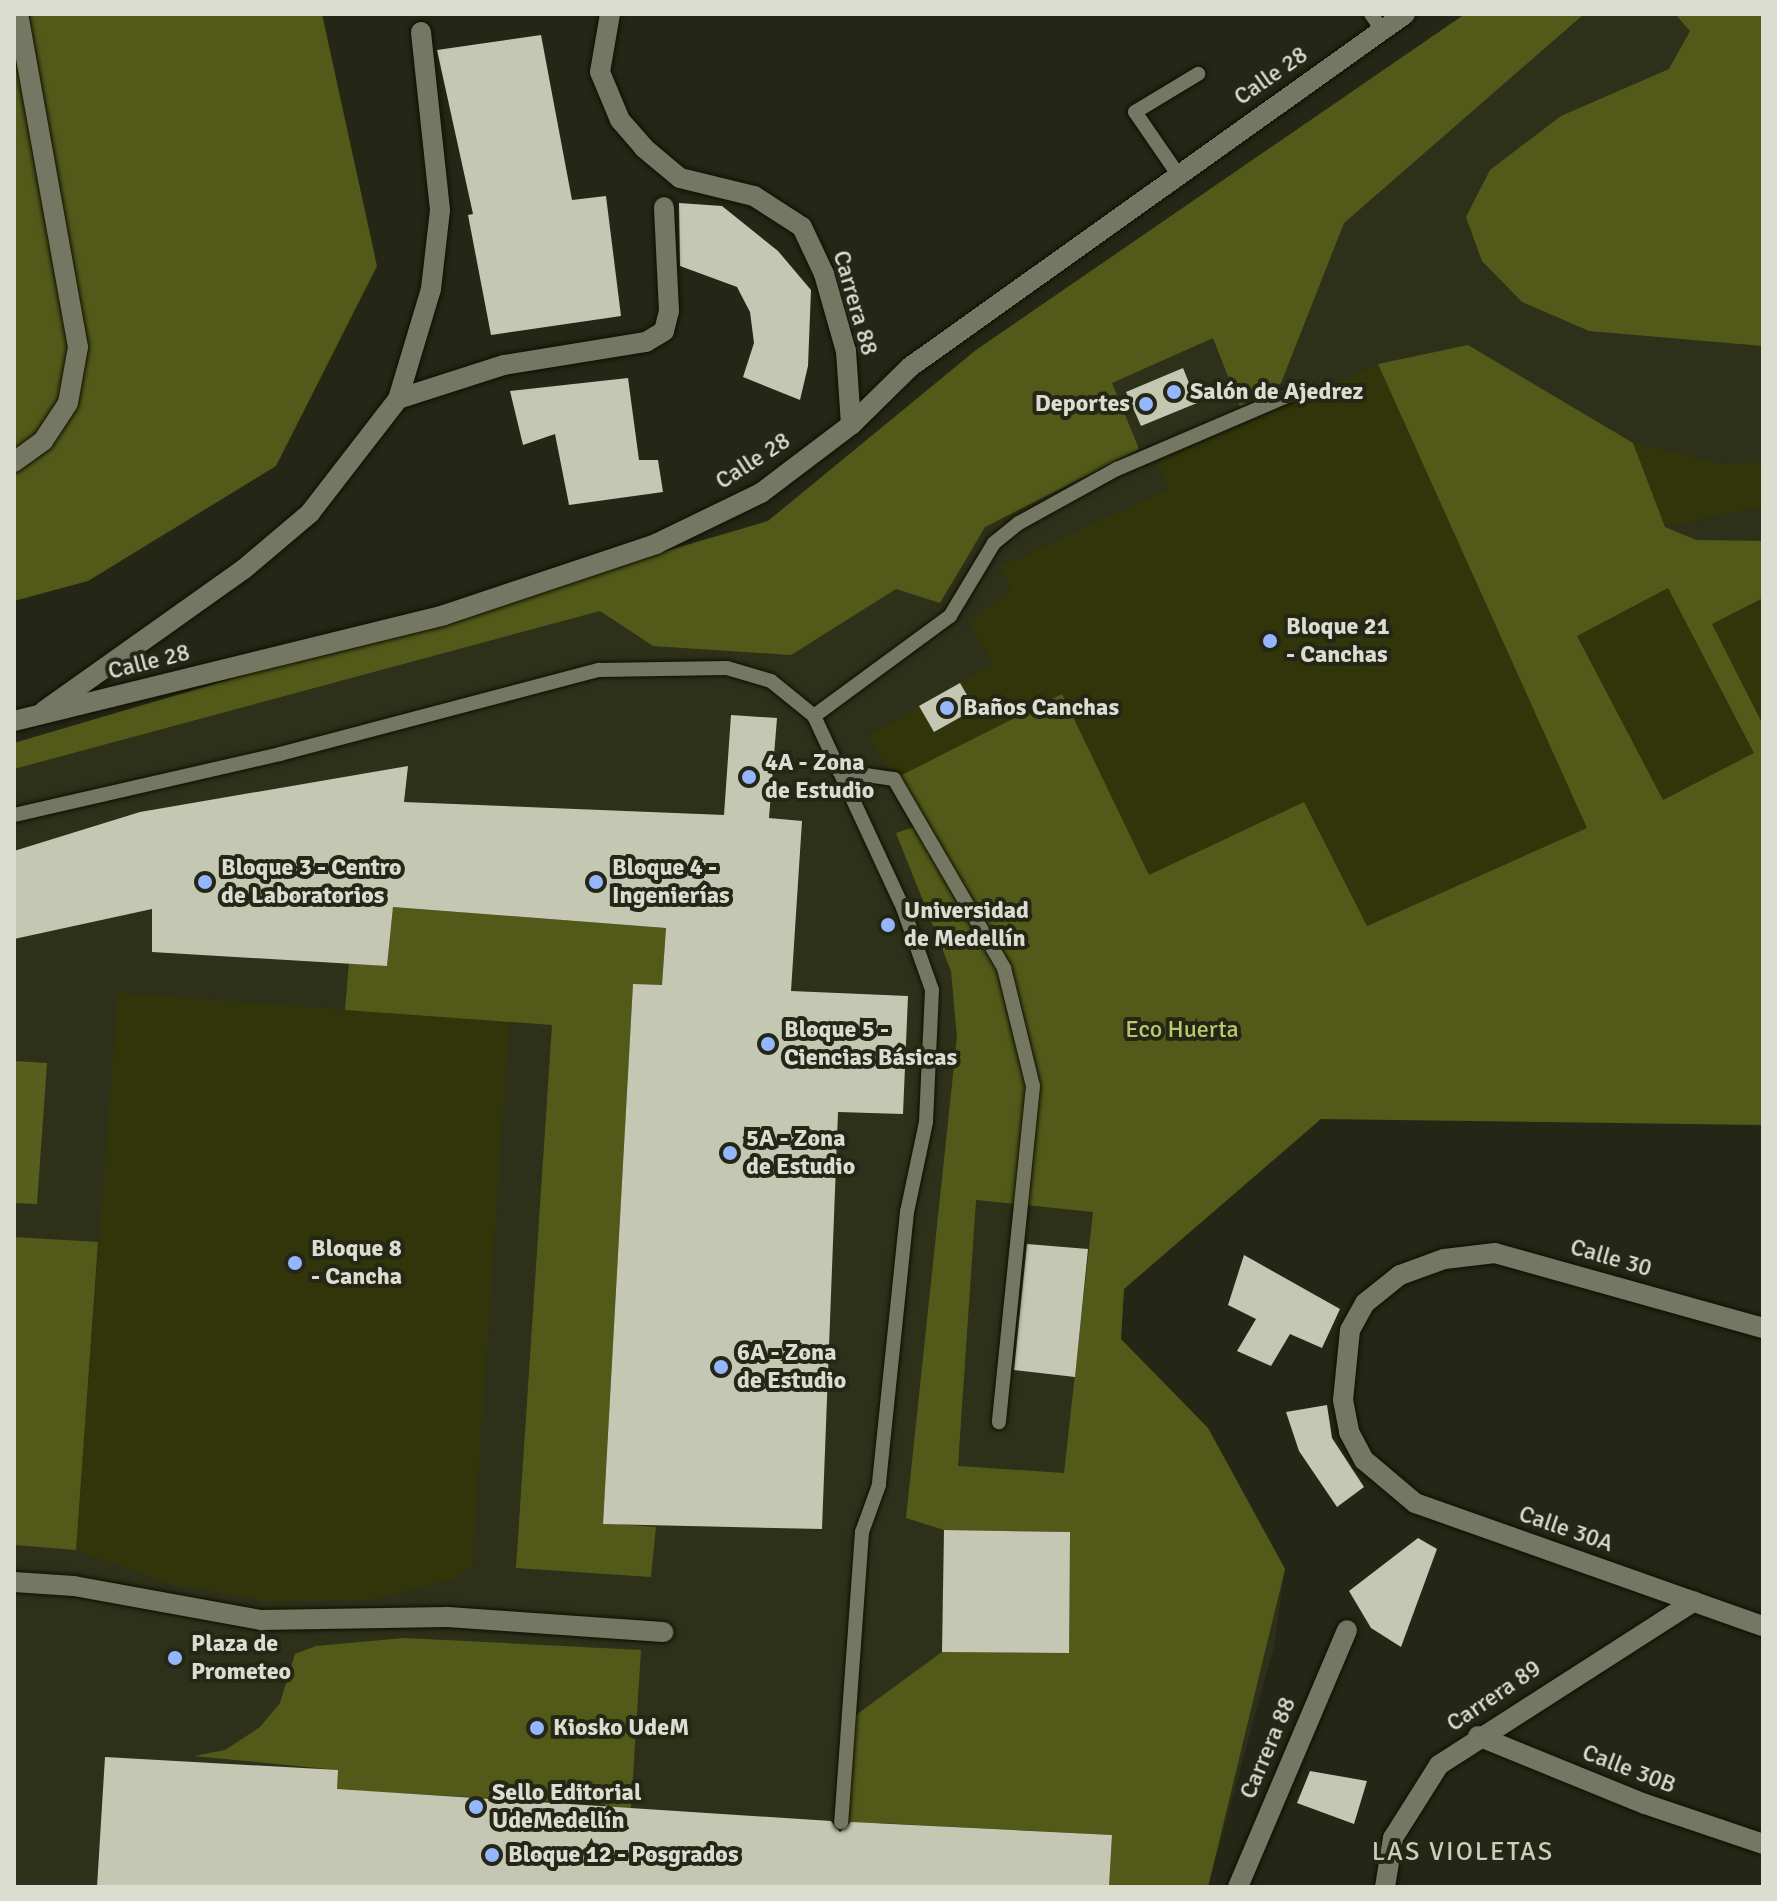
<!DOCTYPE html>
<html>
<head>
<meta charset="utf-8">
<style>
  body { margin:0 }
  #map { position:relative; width:1777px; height:1901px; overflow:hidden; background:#242715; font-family:Signika,sans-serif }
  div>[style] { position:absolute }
  .built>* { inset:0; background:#2e3119 }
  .green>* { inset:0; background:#313509 }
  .forest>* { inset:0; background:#535a19 }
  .water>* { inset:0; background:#585f1e }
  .building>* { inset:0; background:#c4c8b2 }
  .roads { filter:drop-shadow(0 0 2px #0e0f02) drop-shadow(0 0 2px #0e0f02) }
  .service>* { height:14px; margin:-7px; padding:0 7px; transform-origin:7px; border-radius:7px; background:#747762 }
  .minor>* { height:20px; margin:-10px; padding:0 10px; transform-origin:10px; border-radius:10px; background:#747762 }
  .dots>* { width:22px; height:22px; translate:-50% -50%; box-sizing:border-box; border:4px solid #242715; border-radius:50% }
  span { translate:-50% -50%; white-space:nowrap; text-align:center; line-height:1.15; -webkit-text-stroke:8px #242715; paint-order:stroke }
  .street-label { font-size:24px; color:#dbddd1 }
  .poi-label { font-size:24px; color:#dbddd1; font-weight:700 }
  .left { translate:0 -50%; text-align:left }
  .right { translate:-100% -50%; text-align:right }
  .park-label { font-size:24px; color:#bcc76c }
  .neighbourhood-label { font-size:26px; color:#cbcfb9; letter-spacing:2px }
  .frame { position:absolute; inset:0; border:16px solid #dbddd1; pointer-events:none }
</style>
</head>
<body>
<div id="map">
  <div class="built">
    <div style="clip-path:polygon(1465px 14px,1763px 14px,1763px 1125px,1310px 1108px,1124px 1289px,1121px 1339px,1208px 1428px,1285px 1569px,1274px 1646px,1208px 1887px,14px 1887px,14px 743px,768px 521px,976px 350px)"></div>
  </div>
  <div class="green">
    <div style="clip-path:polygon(1378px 364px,1587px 828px,1366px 926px,1304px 802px,1149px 875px,894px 779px,870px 736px,919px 706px,934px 732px,975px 710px,960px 683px,992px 663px,970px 622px,1011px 589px,1000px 567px,1169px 489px,1158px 462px)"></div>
    <div style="clip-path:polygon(1633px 443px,1722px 464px,1763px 462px,1763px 511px,1747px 509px,1665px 527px)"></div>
    <div style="clip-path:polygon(1668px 588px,1754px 753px,1662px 800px,1577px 635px)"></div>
    <div style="clip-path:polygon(1763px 598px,1763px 725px,1712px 624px)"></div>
    <div style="clip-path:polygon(118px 993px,509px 1022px,472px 1565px,455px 1578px,374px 1599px,269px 1601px,175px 1585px,76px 1550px)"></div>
  </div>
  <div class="forest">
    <div style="clip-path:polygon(14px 14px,322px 14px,377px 266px,276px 466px,88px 581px,14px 601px)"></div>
    <div style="clip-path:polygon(1465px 14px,1584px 14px,1344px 223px,1281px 383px,1240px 407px,1213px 338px,1112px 383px,1139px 449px,985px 527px,940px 603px,896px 589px,791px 655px,653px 646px,600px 611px,14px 769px,14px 743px,768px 521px,976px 350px)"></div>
    <div style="clip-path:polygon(1675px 14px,1763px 14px,1763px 346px,1589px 331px,1522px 302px,1482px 261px,1466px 217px,1490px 170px,1561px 116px,1669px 69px,1690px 31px)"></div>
    <div style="clip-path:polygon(evenodd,1468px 345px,1633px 443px,1665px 527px,1696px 540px,1763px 541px,1763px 598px,1712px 624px,1763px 725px,1763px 1125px,1321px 1119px,1124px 1289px,1121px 1339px,1208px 1428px,1285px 1569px,1208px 1887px,1109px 1887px,1112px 1835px,879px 1823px,841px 1839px,849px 1720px,942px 1652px,1069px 1652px,1069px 1532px,944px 1530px,906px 1518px,957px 1037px,951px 971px,896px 833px,920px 825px,894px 779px,1062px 694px,1149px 875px,1304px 802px,1367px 926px,1587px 828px,1378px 364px,1468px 345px,1668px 588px,1754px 753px,1663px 800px,1577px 636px,1668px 588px,1468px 345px,976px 1200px,1093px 1212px,1064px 1473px,958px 1466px,976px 1200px)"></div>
    <div style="clip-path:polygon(393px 907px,666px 928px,662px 985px,633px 985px,603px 1523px,656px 1527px,651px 1577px,516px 1568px,552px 1025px,345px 1010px,349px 963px,387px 966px)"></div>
    <div style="clip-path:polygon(14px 1237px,98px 1242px,76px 1550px,14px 1545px)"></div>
    <div style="clip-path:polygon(404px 1638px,641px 1650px,630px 1823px,605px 1822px,605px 1804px,337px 1790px,337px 1770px,194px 1756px,225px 1750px,260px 1727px,280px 1703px,295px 1654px,316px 1646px)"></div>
  </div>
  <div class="water">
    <div style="clip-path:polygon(14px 1061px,47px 1063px,37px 1204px,14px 1203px)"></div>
  </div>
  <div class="building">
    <div style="clip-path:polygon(541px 35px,572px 200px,606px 196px,621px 316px,491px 335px,468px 215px,473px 214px,437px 50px)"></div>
    <div style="clip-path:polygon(679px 203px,722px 206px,778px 251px,811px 290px,808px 366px,800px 400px,743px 377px,754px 343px,750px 312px,737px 287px,680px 266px)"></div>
    <div style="clip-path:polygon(1183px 368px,1197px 403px,1141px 426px,1126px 392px)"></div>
    <div style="clip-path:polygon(628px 378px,639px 460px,658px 460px,663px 492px,569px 505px,555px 434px,523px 445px,510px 391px)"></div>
    <div style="clip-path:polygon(960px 683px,975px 709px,934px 732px,919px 706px)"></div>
    <div style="clip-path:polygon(731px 715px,777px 718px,769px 818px,802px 821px,791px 991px,908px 996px,903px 1114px,838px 1112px,822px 1529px,603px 1524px,633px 984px,662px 985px,666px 928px,393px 907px,387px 966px,152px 952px,152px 909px,14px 939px,14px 851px,140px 812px,408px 766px,404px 802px,724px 815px)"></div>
    <div style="clip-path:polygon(1027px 1244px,1088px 1249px,1075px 1377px,1014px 1370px)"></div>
    <div style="clip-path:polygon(1244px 1255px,1340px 1309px,1322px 1348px,1290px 1334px,1271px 1366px,1237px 1351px,1256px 1319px,1228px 1305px)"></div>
    <div style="clip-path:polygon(1327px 1405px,1332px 1438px,1364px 1487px,1337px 1507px,1299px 1451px,1286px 1412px)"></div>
    <div style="clip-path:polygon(944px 1530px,1070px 1532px,1069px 1653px,942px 1652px)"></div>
    <div style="clip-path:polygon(1418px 1538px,1437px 1549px,1401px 1647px,1371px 1628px,1349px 1591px)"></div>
    <div style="clip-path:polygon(105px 1757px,338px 1770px,337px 1789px,831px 1821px,840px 1832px,851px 1822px,1112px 1835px,1109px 1887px,97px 1887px)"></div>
    <div style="clip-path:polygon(1310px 1771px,1367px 1781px,1354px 1824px,1297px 1803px)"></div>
  </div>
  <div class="roads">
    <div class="service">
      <div style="left:1371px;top:14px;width:19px;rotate:55deg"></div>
      <div style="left:1177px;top:173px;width:74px;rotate:-124.5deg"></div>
      <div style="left:1135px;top:112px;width:74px;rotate:-31.1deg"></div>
      <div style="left:814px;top:716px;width:169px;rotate:-36.3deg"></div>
      <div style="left:950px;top:616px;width:85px;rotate:-58.9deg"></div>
      <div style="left:994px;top:543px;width:32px;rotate:-39deg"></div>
      <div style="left:1019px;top:523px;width:112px;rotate:-28.9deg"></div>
      <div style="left:1117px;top:469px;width:190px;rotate:-23.2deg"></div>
      <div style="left:839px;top:771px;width:56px;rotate:8.3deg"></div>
      <div style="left:894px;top:779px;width:219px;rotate:59.8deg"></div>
      <div style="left:1004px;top:968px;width:122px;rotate:76.2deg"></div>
      <div style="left:1033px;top:1086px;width:338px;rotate:95.8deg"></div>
      <div style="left:14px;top:815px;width:273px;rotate:-12.9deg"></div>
      <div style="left:280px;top:754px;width:330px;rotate:-14.8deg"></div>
      <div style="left:599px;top:670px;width:128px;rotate:-0.9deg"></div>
      <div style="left:727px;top:668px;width:46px;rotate:16.5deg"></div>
      <div style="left:771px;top:681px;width:55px;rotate:39.1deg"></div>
      <div style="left:814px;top:716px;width:212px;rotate:65.1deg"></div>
      <div style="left:903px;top:908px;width:87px;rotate:70.5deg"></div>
      <div style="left:932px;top:990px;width:132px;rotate:92.6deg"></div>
      <div style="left:926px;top:1122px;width:92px;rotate:101.9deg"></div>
      <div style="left:907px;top:1212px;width:274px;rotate:95.9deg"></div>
      <div style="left:879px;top:1485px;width:50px;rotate:109.9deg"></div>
      <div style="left:862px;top:1532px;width:291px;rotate:94.1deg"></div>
    </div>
    <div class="minor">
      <div style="left:610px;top:14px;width:59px;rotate:99.8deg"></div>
      <div style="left:600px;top:72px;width:52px;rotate:67.4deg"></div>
      <div style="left:620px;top:120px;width:37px;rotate:49deg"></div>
      <div style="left:644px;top:148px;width:47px;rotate:39.8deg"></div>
      <div style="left:680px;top:178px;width:76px;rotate:13.7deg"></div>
      <div style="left:754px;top:196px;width:57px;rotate:32.9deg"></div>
      <div style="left:802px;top:227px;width:52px;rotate:64.9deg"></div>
      <div style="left:824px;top:274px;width:80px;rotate:74.1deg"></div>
      <div style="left:846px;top:351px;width:74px;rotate:86.1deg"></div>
      <div style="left:398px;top:399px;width:111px;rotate:-17.8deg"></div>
      <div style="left:504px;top:365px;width:144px;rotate:-9.2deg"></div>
      <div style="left:646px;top:342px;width:21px;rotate:-31deg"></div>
      <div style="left:664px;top:331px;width:21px;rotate:-76deg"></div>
      <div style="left:669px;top:311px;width:104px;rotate:-92.8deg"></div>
      <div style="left:14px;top:462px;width:36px;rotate:-36deg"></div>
      <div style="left:43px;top:441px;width:45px;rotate:-56.7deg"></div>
      <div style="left:68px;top:403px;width:57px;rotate:-79.9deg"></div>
      <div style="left:78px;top:347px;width:338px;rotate:-100.2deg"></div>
      <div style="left:44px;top:711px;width:245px;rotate:-35.4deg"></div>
      <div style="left:244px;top:569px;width:87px;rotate:-40.3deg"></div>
      <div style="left:310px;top:513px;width:144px;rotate:-52.3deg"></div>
      <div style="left:398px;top:399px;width:115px;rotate:-73.3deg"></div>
      <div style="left:431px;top:289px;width:80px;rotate:-83.5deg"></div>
      <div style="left:440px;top:210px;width:179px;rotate:-96.1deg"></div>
      <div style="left:14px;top:721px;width:443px;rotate:-13.8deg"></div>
      <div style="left:444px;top:615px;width:224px;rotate:-18.5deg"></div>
      <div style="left:656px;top:544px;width:117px;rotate:-25.9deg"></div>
      <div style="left:761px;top:493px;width:113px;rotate:-37.1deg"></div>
      <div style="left:851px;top:425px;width:83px;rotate:-44.5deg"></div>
      <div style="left:910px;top:367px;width:608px;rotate:-35.49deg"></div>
      <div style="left:1763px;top:1328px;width:278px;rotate:-164.4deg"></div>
      <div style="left:1495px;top:1253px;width:51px;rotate:173.3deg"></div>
      <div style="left:1444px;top:1259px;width:47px;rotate:160deg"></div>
      <div style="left:1400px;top:1275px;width:45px;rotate:141.3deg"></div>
      <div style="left:1365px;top:1303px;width:31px;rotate:119deg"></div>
      <div style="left:1350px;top:1330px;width:70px;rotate:95.7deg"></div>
      <div style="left:1343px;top:1400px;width:33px;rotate:79deg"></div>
      <div style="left:1349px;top:1432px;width:32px;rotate:62deg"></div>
      <div style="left:1364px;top:1460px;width:67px;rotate:40.1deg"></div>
      <div style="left:1415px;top:1503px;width:369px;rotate:19.5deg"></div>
      <div style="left:14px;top:1582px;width:60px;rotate:3.8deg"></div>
      <div style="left:74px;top:1586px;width:190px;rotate:10.3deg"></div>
      <div style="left:261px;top:1620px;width:186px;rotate:-0.9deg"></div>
      <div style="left:447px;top:1617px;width:217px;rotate:4deg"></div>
      <div style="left:1478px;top:1736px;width:180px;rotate:22.2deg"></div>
      <div style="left:1645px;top:1804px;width:125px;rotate:18.7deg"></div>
      <div style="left:1238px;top:1887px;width:279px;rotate:-67deg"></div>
      <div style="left:1385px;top:1887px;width:50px;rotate:-80.7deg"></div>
      <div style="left:1393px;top:1838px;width:86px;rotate:-57.8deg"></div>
      <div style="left:1439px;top:1765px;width:303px;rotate:-32.7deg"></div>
    </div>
  </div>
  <div class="dots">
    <div style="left:1174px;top:392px;background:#95b6fd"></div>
    <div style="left:1146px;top:404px;background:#95b6fd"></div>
    <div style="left:1270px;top:641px;background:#95b6fd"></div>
    <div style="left:947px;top:708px;background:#95b6fd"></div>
    <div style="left:749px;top:777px;background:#95b6fd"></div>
    <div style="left:205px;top:882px;background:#95b6fd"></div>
    <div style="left:596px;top:882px;background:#95b6fd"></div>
    <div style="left:888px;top:925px;background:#95b6fd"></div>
    <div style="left:768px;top:1044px;background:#95b6fd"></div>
    <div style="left:730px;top:1153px;background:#95b6fd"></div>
    <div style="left:295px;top:1263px;background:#95b6fd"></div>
    <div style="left:721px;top:1367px;background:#95b6fd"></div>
    <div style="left:175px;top:1658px;background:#95b6fd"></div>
    <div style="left:537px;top:1728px;background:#95b6fd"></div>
    <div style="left:476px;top:1807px;background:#95b6fd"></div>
    <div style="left:492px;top:1855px;background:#95b6fd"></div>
  </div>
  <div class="street-label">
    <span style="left:1271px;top:76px;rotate:-35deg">Calle 28</span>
    <span style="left:855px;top:303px;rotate:74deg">Carrera 88</span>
    <span style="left:753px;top:461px;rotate:-33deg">Calle 28</span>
    <span style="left:149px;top:662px;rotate:-14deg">Calle 28</span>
    <span style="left:1611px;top:1258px;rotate:16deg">Calle 30</span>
    <span style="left:1566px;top:1529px;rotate:19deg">Calle 30A</span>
    <span style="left:1494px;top:1696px;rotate:-34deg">Carrera 89</span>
    <span style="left:1268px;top:1748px;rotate:-67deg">Carrera 88</span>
    <span style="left:1629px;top:1769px;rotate:21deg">Calle 30B</span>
  </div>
  <div class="poi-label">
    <span class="left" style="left:1190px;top:392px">Salón de Ajedrez</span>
    <span class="right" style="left:1130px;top:404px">Deportes</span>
    <span class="left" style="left:1286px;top:641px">Bloque 21<br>- Canchas</span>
    <span class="left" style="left:963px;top:708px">Baños Canchas</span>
    <span class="left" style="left:765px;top:777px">4A - Zona<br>de Estudio</span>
    <span class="left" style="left:221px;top:882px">Bloque 3 - Centro<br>de Laboratorios</span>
    <span class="left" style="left:612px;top:882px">Bloque 4 -<br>Ingenierías</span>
    <span class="left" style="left:904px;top:925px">Universidad<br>de Medellín</span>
    <span class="left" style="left:784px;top:1044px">Bloque 5 -<br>Ciencias Básicas</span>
    <span class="left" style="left:746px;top:1153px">5A - Zona<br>de Estudio</span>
    <span class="left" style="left:311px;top:1263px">Bloque 8<br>- Cancha</span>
    <span class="left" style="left:737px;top:1367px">6A - Zona<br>de Estudio</span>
    <span class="left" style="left:191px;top:1658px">Plaza de<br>Prometeo</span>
    <span class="left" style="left:553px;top:1728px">Kiosko UdeM</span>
    <span class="left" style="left:492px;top:1807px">Sello Editorial<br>UdeMedellín</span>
    <span class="left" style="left:508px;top:1855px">Bloque 12 - Posgrados</span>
  </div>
  <div class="park-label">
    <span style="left:1182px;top:1030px">Eco Huerta</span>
  </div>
  <div class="neighbourhood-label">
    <span style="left:1463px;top:1853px">LAS VIOLETAS</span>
  </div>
  <div class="frame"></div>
</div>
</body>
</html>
